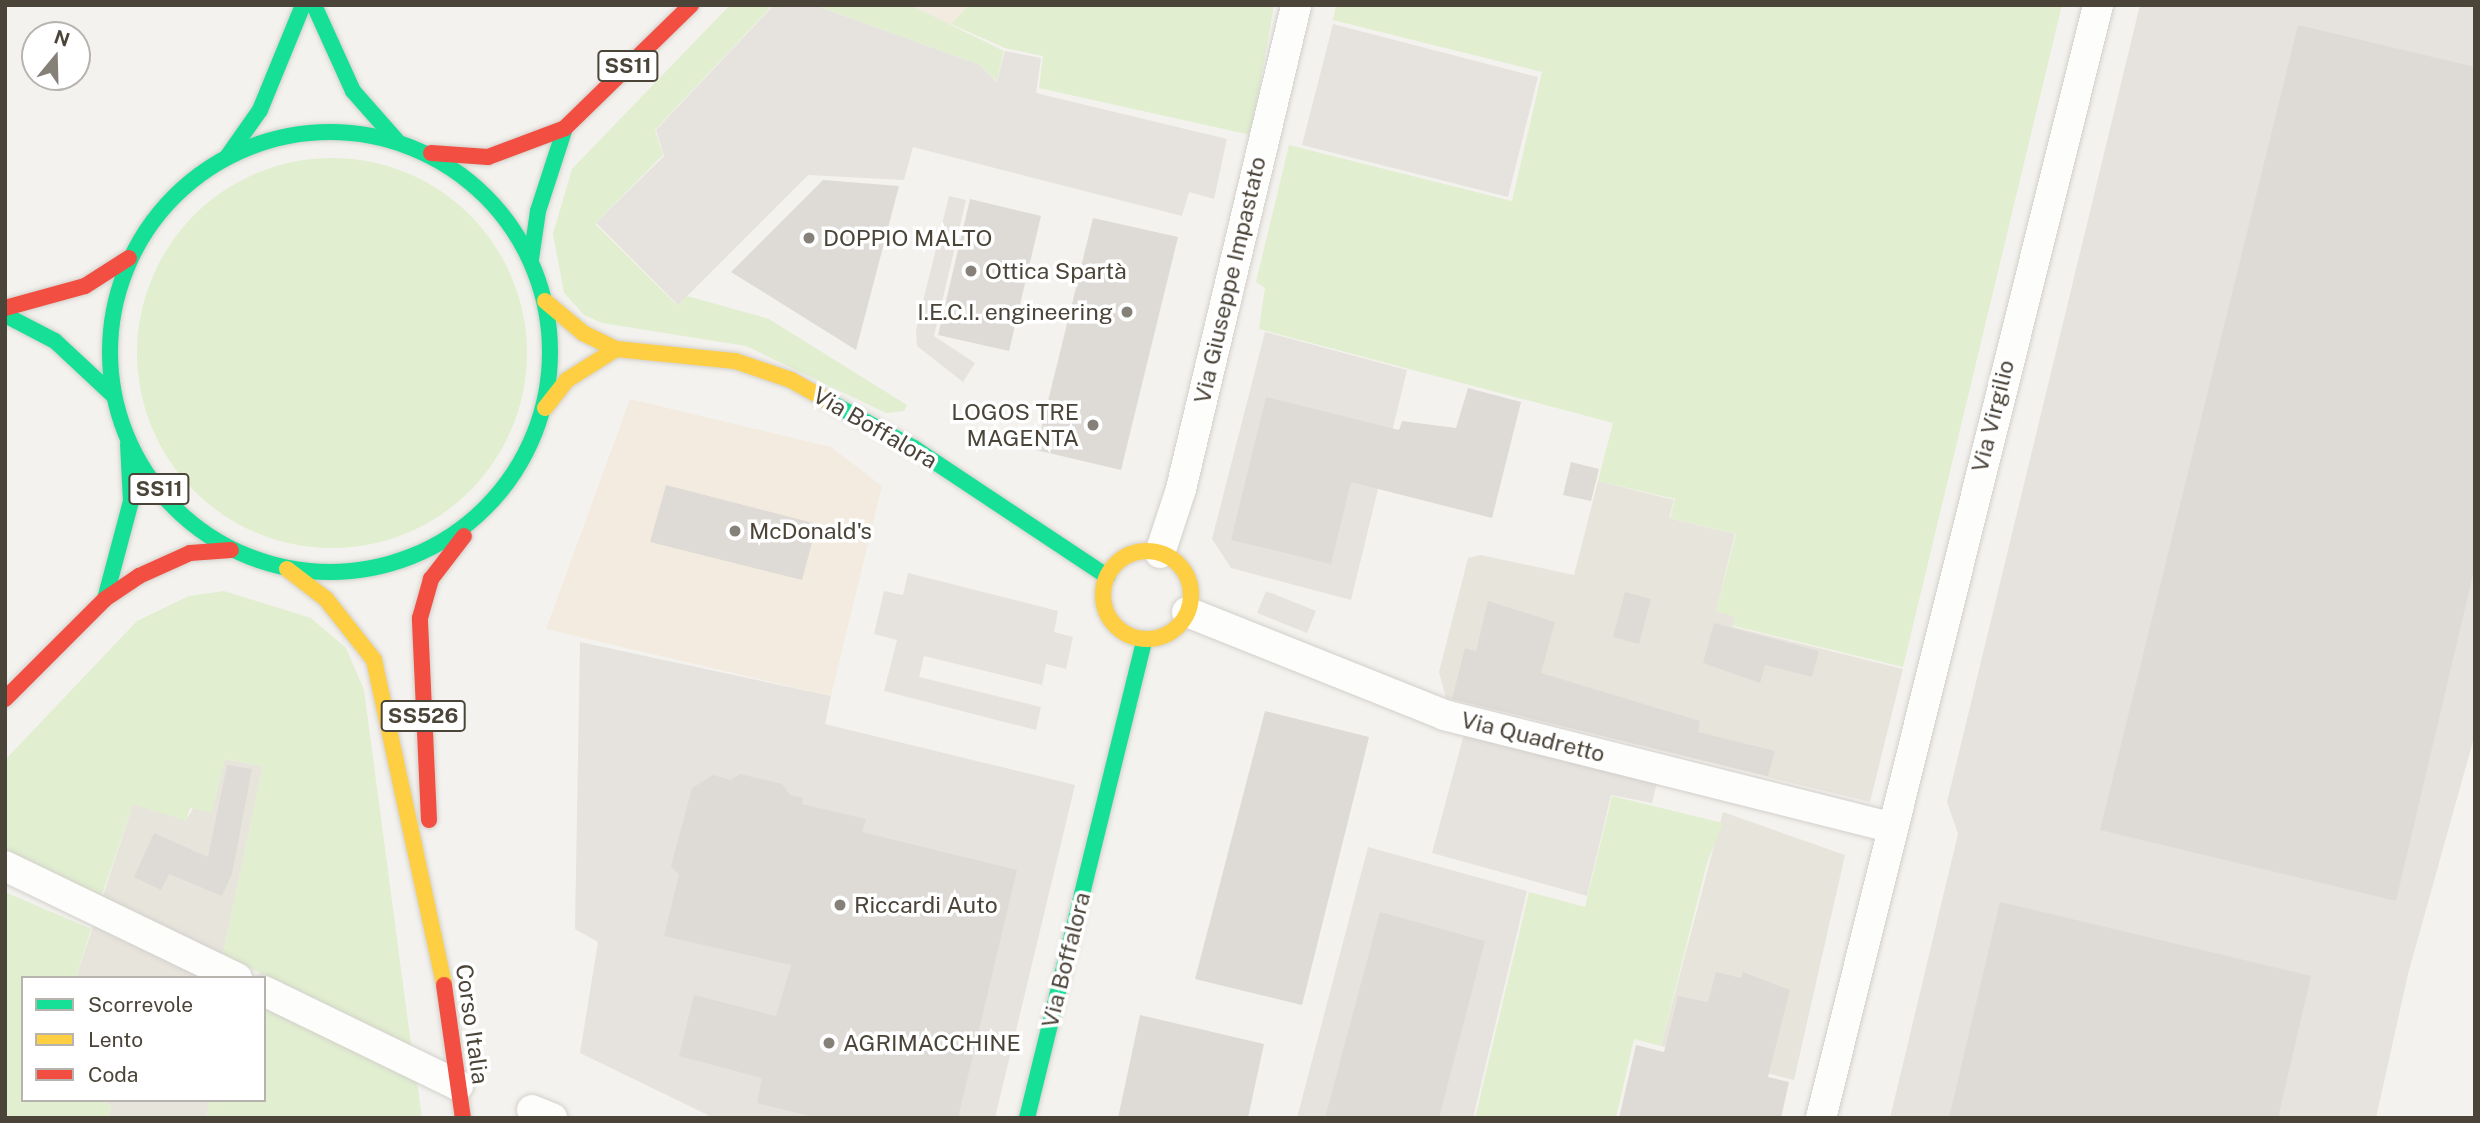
<!DOCTYPE html>
<html>
<head>
<meta charset="utf-8">
<style>
  body { margin:0 }
  #map { position:relative; width:2480px; height:1123px; overflow:hidden; background:#f4f2ee; font-family:"Public Sans",sans-serif }
  div>[style] { position:absolute }
  .residential>* { inset:0; background:#e7e4dc }
  .commercial>* { inset:0; background:#f3ebdf }
  .industrial>* { inset:0; background:#e6e2de }
  .green>* { inset:0; background:#e1eecf }
  .round { border-radius:50% }
  .parking>* { inset:0; background:#e6e3df }
  .building>* { inset:0; background:#dedbd6 }
  .roads { filter:drop-shadow(0 0 2px #d2d0cb) drop-shadow(0 0 2px #d2d0cb) }
  .street>* { height:30px; margin:-15px; padding:0 15px; transform-origin:15px; border-radius:15px; background:#fdfdfc }
  .fast>* { height:16px; margin:-8px; padding:0 8px; transform-origin:8px; border-radius:8px; background:#16e098 }
  .fast>.ring { margin:-8px; padding:0; box-sizing:content-box; background:none; border:16px solid #16e098; border-radius:50% }
  .slow>* { height:16px; margin:-8px; padding:0 8px; transform-origin:8px; border-radius:8px; background:#ffcf43 }
  .slow>.ring { margin:-8px; padding:0; box-sizing:content-box; background:none; border:16px solid #ffcf43; border-radius:50% }
  .jam>* { height:16px; margin:-8px; padding:0 8px; transform-origin:8px; border-radius:8px; background:#f24e42 }
  .dots>* { width:19px; height:19px; translate:-50% -50%; box-sizing:border-box; border:4px solid #fff; border-radius:50% }
  span { translate:-50% -50%; white-space:nowrap; text-align:center; line-height:1.15; -webkit-text-stroke:7px #fff; paint-order:stroke }
  .shield-label span { padding:2px 5px; background:#fff; border:2px solid; border-radius:5px; -webkit-text-stroke-width:0 }
  .shield-label { font-size:21px; color:#4b4439; font-weight:700 }
  .poi-label { font-size:23px; color:#4b4439 }
  .left { translate:0 -50%; text-align:left }
  .right { translate:-100% -50%; text-align:right }
  .street-label { font-size:23px; color:#4b4439 }
  .frame { position:absolute; inset:0; border:7px solid #4b4439; pointer-events:none }
  .legend { position:absolute; left:21px; top:976px; width:245px; height:126px; box-sizing:border-box; background:#fff; border:2px solid #b7b4b0; margin:0; padding:9px 12px; list-style:none; font-size:21px; color:#4b4439 }
  .legend li { display:flex; align-items:center; gap:14px; height:35px }
  .legend b { width:35px; border:2px solid #b7b4b0 }
  .north { position:absolute; left:21px; top:21px; width:70px; height:70px; box-sizing:border-box; background:#fff; border:2px solid #b7b4b0; border-radius:50%; rotate:19deg; font-size:19px; font-weight:700; line-height:28px; text-align:center; color:#4b4439 }
  .north::after { content:''; display:block; margin:auto; width:24px; height:32px; background:#868178; clip-path:polygon(50% 0,100% 100%,50% 72%,0 100%) }
</style>
</head>
<body>
<div id="map">
  <div class="residential">
    <div style="clip-path:polygon(1598px 481px,1674px 500px,1669px 518px,1735px 534px,1716px 611px,1736px 617px,1733px 627px,1903px 669px,1870px 802px,1446px 698px,1439px 672px,1468px 558px,1481px 555px,1574px 575px)"></div>
    <div style="clip-path:polygon(224px 759px,263px 766px,223px 954px,240px 963px,235px 978px,76px 978px,133px 804px,186px 820px)"></div>
    <div style="clip-path:polygon(1723px 812px,1845px 855px,1794px 1080px,1661px 1046px)"></div>
    <div style="clip-path:polygon(99px 1100px,210px 1100px,206px 1118px,109px 1118px,111px 1105px)"></div>
  </div>
  <div class="commercial">
    <div style="clip-path:polygon(910px 5px,969px 5px,950px 26px)"></div>
    <div style="clip-path:polygon(630px 399px,831px 447px,882px 486px,831px 696px,546px 629px)"></div>
  </div>
  <div class="industrial">
    <div style="clip-path:polygon(2140px 5px,2475px 5px,2475px 734px,2408px 974px,2376px 1118px,1890px 1118px,1958px 834px,1947px 802px)"></div>
    <div style="clip-path:polygon(1265px 332px,1407px 370px,1351px 600px,1231px 568px,1212px 539px)"></div>
    <div style="clip-path:polygon(580px 642px,831px 696px,825px 724px,1075px 785px,995px 1118px,714px 1118px,580px 1053px,598px 942px,575px 929px)"></div>
    <div style="clip-path:polygon(1368px 847px,1527px 891px,1473px 1118px,1297px 1118px)"></div>
  </div>
  <div class="green">
    <div style="clip-path:polygon(730px 5px,773px 5px,655px 130px,663px 155px,595px 224px,677px 305px,687px 296px,769px 319px,907px 405px,904px 411px,886px 413px,746px 346px,602px 323px,584px 315px,564px 293px,553px 234px,572px 169px)"></div>
    <div style="clip-path:polygon(814px 5px,910px 5px,1004px 51px,997px 81px,980px 65px)"></div>
    <div style="clip-path:polygon(969px 5px,1274px 5px,1251px 135px,1039px 88px,1043px 56px,1005px 48px,951px 24px)"></div>
    <div style="clip-path:polygon(1336px 5px,2062px 5px,1903px 667px,1734px 626px,1735px 617px,1716px 611px,1736px 534px,1670px 518px,1675px 499px,1598px 481px,1613px 423px,1259px 329px,1265px 288px,1256px 282px,1289px 145px,1512px 201px,1542px 72px,1333px 20px)"></div>
    <div class="round" style="left:137px;top:158px;width:390px;height:390px"></div>
    <div style="clip-path:polygon(224px 591px,311px 618px,346px 648px,364px 690px,412px 1052px,223px 954px,263px 766px,225px 759px,212px 813px,190px 808px,186px 821px,133px 804px,100px 901px,5px 851px,5px 760px,137px 621px,189px 596px)"></div>
    <div style="clip-path:polygon(1612px 796px,1723px 823px,1707px 863px,1661px 1046px,1634px 1039px,1616px 1118px,1475px 1118px,1529px 892px,1585px 907px)"></div>
    <div style="clip-path:polygon(5px 892px,91px 929px,76px 978px,23px 978px,23px 1100px,99px 1100px,111px 1105px,109px 1118px,5px 1118px)"></div>
    <div style="clip-path:polygon(264px 1006px,417px 1081px,422px 1118px,206px 1118px,210px 1100px,264px 1100px)"></div>
  </div>
  <div class="parking">
    <div style="clip-path:polygon(774px 5px,814px 5px,980px 65px,997px 82px,1005px 51px,1041px 58px,1036px 93px,1227px 139px,1214px 199px,1189px 192px,1182px 216px,913px 147px,904px 180px,808px 175px,678px 305px,596px 223px,664px 156px,656px 130px)"></div>
    <div style="clip-path:polygon(1333px 24px,1538px 77px,1508px 197px,1302px 145px)"></div>
    <div style="clip-path:polygon(949px 196px,966px 200px,934px 336px,975px 363px,963px 382px,917px 346px,916px 330px)"></div>
    <div style="clip-path:polygon(908px 573px,1058px 611px,1054px 632px,1073px 637px,1066px 669px,1046px 664px,1042px 685px,924px 656px,919px 677px,1041px 707px,1036px 730px,884px 691px,897px 640px,874px 634px,884px 591px,903px 595px)"></div>
    <div style="clip-path:polygon(1266px 591px,1316px 611px,1307px 633px,1257px 613px)"></div>
    <div style="clip-path:polygon(1464px 734px,1657px 782px,1652px 803px,1611px 795px,1587px 896px,1432px 853px)"></div>
  </div>
  <div class="building">
    <div style="clip-path:polygon(2298px 25px,2475px 67px,2475px 566px,2396px 901px,2100px 830px)"></div>
    <div style="clip-path:polygon(823px 180px,899px 186px,856px 350px,731px 272px)"></div>
    <div style="clip-path:polygon(970px 199px,1041px 216px,1009px 351px,938px 335px)"></div>
    <div style="clip-path:polygon(1093px 218px,1178px 237px,1121px 470px,1036px 450px)"></div>
    <div style="clip-path:polygon(1468px 388px,1521px 402px,1492px 518px,1351px 482px,1331px 564px,1231px 540px,1266px 397px,1399px 430px,1402px 421px,1456px 428px)"></div>
    <div style="clip-path:polygon(1571px 462px,1599px 469px,1591px 501px,1563px 495px)"></div>
    <div style="clip-path:polygon(666px 485px,817px 524px,802px 580px,650px 542px)"></div>
    <div style="clip-path:polygon(1625px 592px,1651px 599px,1639px 644px,1613px 637px)"></div>
    <div style="clip-path:polygon(1488px 601px,1555px 622px,1541px 673px,1700px 721px,1698px 732px,1775px 751px,1768px 776px,1452px 699px,1465px 648px,1476px 651px)"></div>
    <div style="clip-path:polygon(1714px 623px,1819px 651px,1812px 677px,1765px 665px,1760px 683px,1703px 663px)"></div>
    <div style="clip-path:polygon(1265px 711px,1369px 737px,1302px 1005px,1195px 979px)"></div>
    <div style="clip-path:polygon(227px 765px,252px 769px,232px 874px,222px 896px,169px 874px,161px 890px,134px 877px,154px 833px,208px 857px)"></div>
    <div style="clip-path:polygon(740px 774px,782px 784px,790px 795px,803px 798px,802px 804px,866px 819px,862px 832px,1017px 870px,958px 1118px,818px 1118px,757px 1103px,762px 1078px,679px 1056px,694px 995px,776px 1016px,791px 965px,664px 936px,679px 875px,671px 866px,692px 788px,713px 775px,730px 780px)"></div>
    <div style="clip-path:polygon(2000px 902px,2311px 976px,2278px 1118px,1949px 1118px)"></div>
    <div style="clip-path:polygon(1380px 912px,1485px 941px,1439px 1118px,1325px 1118px)"></div>
    <div style="clip-path:polygon(1716px 972px,1741px 978px,1743px 972px,1790px 990px,1768px 1077px,1789px 1082px,1781px 1118px,1619px 1118px,1636px 1045px,1664px 1052px,1678px 996px,1708px 1002px)"></div>
    <div style="clip-path:polygon(1140px 1015px,1264px 1044px,1248px 1118px,1118px 1118px)"></div>
  </div>
  <div class="roads">
    <div class="street">
      <div style="left:1160px;top:553px;width:67px;rotate:-71.8deg"></div>
      <div style="left:1181px;top:489px;width:497px;rotate:-76.6deg"></div>
      <div style="left:1187px;top:612px;width:277px;rotate:21.8deg"></div>
      <div style="left:1444px;top:715px;width:461px;rotate:14.1deg"></div>
      <div style="left:5px;top:866px;width:258px;rotate:25.8deg"></div>
      <div style="left:264px;top:991px;width:216px;rotate:25.9deg"></div>
      <div style="left:532px;top:1110px;width:22px;rotate:22deg"></div>
      <div style="left:1821px;top:1118px;width:1147px;rotate:-76.02deg"></div>
    </div>
    <div class="fast">
      <div style="left:314px;top:5px;width:94px;rotate:65.6deg"></div>
      <div style="left:353px;top:91px;width:68px;rotate:48.6deg"></div>
      <div class="ring" style="left:110px;top:132px;width:424px;height:424px"></div>
      <div style="left:227px;top:157px;width:57px;rotate:-54.9deg"></div>
      <div style="left:260px;top:110px;width:113px;rotate:-67.7deg"></div>
      <div style="left:531px;top:259px;width:49px;rotate:-81.7deg"></div>
      <div style="left:538px;top:211px;width:87px;rotate:-72deg"></div>
      <div style="left:5px;top:315px;width:56px;rotate:27.5deg"></div>
      <div style="left:55px;top:341px;width:79px;rotate:43deg"></div>
      <div style="left:830px;top:402px;width:96px;rotate:28.7deg"></div>
      <div style="left:914px;top:448px;width:232px;rotate:33.6deg"></div>
      <div style="left:105px;top:599px;width:101px;rotate:-75.1deg"></div>
      <div style="left:131px;top:501px;width:57px;rotate:-93deg"></div>
      <div style="left:1027px;top:1118px;width:493px;rotate:-76.2deg"></div>
    </div>
    <div class="slow">
      <div style="left:545px;top:301px;width:50px;rotate:40.1deg"></div>
      <div style="left:583px;top:333px;width:37px;rotate:26deg"></div>
      <div style="left:616px;top:349px;width:120px;rotate:5.8deg"></div>
      <div style="left:735px;top:361px;width:59px;rotate:18.7deg"></div>
      <div style="left:791px;top:380px;width:45px;rotate:29.4deg"></div>
      <div style="left:545px;top:408px;width:36px;rotate:-52deg"></div>
      <div style="left:567px;top:380px;width:58px;rotate:-32.3deg"></div>
      <div class="ring" style="left:1103px;top:551px;width:72px;height:72px"></div>
      <div style="left:287px;top:569px;width:49px;rotate:37.6deg"></div>
      <div style="left:326px;top:599px;width:78px;rotate:51.8deg"></div>
      <div style="left:374px;top:660px;width:332px;rotate:77.8deg"></div>
    </div>
    <div class="jam">
      <div style="left:431px;top:153px;width:57px;rotate:4deg"></div>
      <div style="left:488px;top:157px;width:82px;rotate:-20.6deg"></div>
      <div style="left:565px;top:128px;width:176px;rotate:-44.3deg"></div>
      <div style="left:5px;top:308px;width:83px;rotate:-15.4deg"></div>
      <div style="left:85px;top:286px;width:52px;rotate:-32.5deg"></div>
      <div style="left:5px;top:699px;width:141px;rotate:-45deg"></div>
      <div style="left:105px;top:599px;width:41px;rotate:-34.1deg"></div>
      <div style="left:139px;top:576px;width:56px;rotate:-24.3deg"></div>
      <div style="left:190px;top:553px;width:41px;rotate:-4.2deg"></div>
      <div style="left:429px;top:820px;width:202px;rotate:-92.6deg"></div>
      <div style="left:420px;top:618px;width:41px;rotate:-74.2deg"></div>
      <div style="left:431px;top:579px;width:54px;rotate:-52.5deg"></div>
      <div style="left:444px;top:985px;width:134px;rotate:81.9deg"></div>
    </div>
  </div>
  <div class="dots">
    <div style="left:809px;top:238px;background:#868178"></div>
    <div style="left:971px;top:271px;background:#868178"></div>
    <div style="left:1127px;top:312px;background:#868178"></div>
    <div style="left:1093px;top:425px;background:#868178"></div>
    <div style="left:735px;top:531px;background:#868178"></div>
    <div style="left:840px;top:905px;background:#868178"></div>
    <div style="left:829px;top:1043px;background:#868178"></div>
  </div>
  <div class="shield-label">
    <span style="left:628px;top:66px">SS11</span>
    <span style="left:159px;top:489px">SS11</span>
    <span style="left:423px;top:716px">SS526</span>
  </div>
  <div class="poi-label">
    <span class="left" style="left:823px;top:238px">DOPPIO MALTO</span>
    <span class="left" style="left:985px;top:271px">Ottica Spartà</span>
    <span class="right" style="left:1113px;top:312px">I.E.C.I. engineering</span>
    <span class="right" style="left:1079px;top:425px">LOGOS TRE<br>MAGENTA</span>
    <span class="left" style="left:749px;top:531px">McDonald's</span>
    <span class="left" style="left:854px;top:905px">Riccardi Auto</span>
    <span class="left" style="left:843px;top:1043px">AGRIMACCHINE</span>
  </div>
  <div class="street-label">
    <span style="left:1230px;top:280px;rotate:-77deg">Via Giuseppe Impastato</span>
    <span style="left:1993px;top:416px;rotate:-76deg">Via Virgilio</span>
    <span style="left:875px;top:428px;rotate:30deg">Via Boffalora</span>
    <span style="left:1533px;top:737px;rotate:14deg">Via Quadretto</span>
    <span style="left:1066px;top:960px;rotate:-76deg">Via Boffalora</span>
    <span style="left:472px;top:1024px;rotate:82deg">Corso Italia</span>
  </div>
  <div class="frame"></div>
  <ul class="legend">
  <li><b style="height:9px;background:#16e098"></b>Scorrevole</li>
  <li><b style="height:9px;background:#ffcf43"></b>Lento</li>
  <li><b style="height:9px;background:#f24e42"></b>Coda</li>
  </ul>
  <div class="north">N</div>
</div>
</body>
</html>
